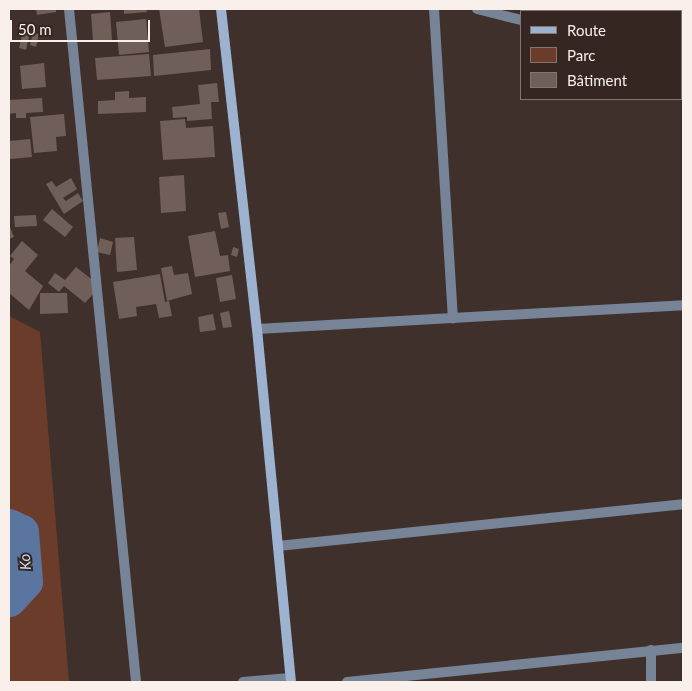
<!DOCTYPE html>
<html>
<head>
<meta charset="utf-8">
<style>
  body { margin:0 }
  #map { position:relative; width:692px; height:691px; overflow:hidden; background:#3f302b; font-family:Lato,sans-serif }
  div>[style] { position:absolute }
  .green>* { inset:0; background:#6c3c2b }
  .river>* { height:34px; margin:-17px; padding:0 17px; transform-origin:17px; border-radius:17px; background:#5975a0 }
  .building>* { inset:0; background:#705f59 }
  .minor>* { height:10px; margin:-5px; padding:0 5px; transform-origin:5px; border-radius:5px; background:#778498 }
  .secondary>* { height:10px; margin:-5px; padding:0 5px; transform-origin:5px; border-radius:5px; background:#9db2d0 }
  span { translate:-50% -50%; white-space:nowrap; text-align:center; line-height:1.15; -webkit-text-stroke:4px #352621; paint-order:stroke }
  .water-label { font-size:15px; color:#c8daf5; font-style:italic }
  .frame { position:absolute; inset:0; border:10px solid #f9efeb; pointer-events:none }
  .legend { position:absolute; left:520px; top:10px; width:162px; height:90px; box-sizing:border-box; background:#352621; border:1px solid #837672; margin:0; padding:6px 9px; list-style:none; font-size:15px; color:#f9efeb }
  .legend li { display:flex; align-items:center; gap:10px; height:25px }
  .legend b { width:25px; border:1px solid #837672 }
  .scale { position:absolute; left:10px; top:20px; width:140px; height:22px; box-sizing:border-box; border:2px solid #f9efeb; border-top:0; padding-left:6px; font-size:15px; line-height:18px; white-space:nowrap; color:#f9efeb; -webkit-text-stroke:4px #352621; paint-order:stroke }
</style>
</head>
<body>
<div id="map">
  <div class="green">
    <div style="clip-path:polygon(9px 316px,40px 332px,69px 682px,9px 682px)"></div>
  </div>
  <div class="river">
    <div style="left:9px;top:526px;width:14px;rotate:25deg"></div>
    <div style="left:22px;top:532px;width:50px;rotate:85.4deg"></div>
    <div style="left:26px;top:582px;width:25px;rotate:133deg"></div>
  </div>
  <div class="building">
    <div style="clip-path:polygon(36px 9px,56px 9px,56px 12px,37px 15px)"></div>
    <div style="clip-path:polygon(124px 9px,146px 9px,147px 12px,124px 14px)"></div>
    <div style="clip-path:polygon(159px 9px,199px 9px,203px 42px,165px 47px)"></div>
    <div style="clip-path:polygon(110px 12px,112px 40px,93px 41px,91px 14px)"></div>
    <div style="clip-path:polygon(146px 19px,149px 52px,119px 55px,116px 22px)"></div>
    <div style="clip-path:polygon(44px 30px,50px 31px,49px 36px,43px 35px)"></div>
    <div style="clip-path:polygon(23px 31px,30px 32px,26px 50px,19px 48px)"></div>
    <div style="clip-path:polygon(33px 33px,39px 34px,36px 47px,30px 45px)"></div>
    <div style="clip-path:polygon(210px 49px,211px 70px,154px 76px,153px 55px)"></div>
    <div style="clip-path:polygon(149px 54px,151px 76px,97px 80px,95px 58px)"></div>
    <div style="clip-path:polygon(44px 63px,46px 87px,22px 89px,20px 66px)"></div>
    <div style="clip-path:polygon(217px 83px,219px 102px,211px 102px,212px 119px,187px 121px,187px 117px,173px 118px,172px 107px,200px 104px,198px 85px)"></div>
    <div style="clip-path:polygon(129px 91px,129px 98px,146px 97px,146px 112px,98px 114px,98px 101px,115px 100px,115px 92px)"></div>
    <div style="clip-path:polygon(42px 98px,43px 112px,26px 113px,26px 118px,16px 118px,16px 113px,9px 114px,9px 100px)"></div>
    <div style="clip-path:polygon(64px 114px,66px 136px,56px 137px,57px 151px,34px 153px,30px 117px)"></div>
    <div style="clip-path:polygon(185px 119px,186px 128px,213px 126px,215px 157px,163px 160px,160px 121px)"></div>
    <div style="clip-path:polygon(30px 139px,32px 157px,10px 159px,9px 141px)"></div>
    <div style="clip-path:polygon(184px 175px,186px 211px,161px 213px,159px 177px)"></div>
    <div style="clip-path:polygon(71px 178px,77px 189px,63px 198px,66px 201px,78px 193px,83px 201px,64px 214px,46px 184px,52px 181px,56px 187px)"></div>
    <div style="clip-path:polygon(52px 209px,73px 227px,65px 237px,43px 220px)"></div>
    <div style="clip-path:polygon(226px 212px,229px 227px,221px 229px,218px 213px)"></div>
    <div style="clip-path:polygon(36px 215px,37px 226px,15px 227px,14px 216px)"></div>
    <div style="clip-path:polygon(9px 225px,14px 237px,9px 239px)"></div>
    <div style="clip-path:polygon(215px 231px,220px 256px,228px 255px,230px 271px,195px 277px,188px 236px)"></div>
    <div style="clip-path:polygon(134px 237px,137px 270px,117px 272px,115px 238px)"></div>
    <div style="clip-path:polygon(100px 238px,113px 242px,110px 255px,97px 252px)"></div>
    <div style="clip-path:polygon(22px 241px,38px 255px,25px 271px,43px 286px,29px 310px,9px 293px,9px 266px,14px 259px,10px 256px)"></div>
    <div style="clip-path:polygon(233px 247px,239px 249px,237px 257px,231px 255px)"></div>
    <div style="clip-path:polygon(172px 266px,174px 275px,188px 273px,192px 294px,167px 301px,161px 268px)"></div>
    <div style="clip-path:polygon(76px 267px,100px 286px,85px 303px,64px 286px,59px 292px,48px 283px,55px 273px,65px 280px)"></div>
    <div style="clip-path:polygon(160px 274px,165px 302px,169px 301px,172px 316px,159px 318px,156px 304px,136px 307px,137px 316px,119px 319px,113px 282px)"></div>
    <div style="clip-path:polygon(232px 275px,236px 299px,220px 302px,216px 278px)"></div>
    <div style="clip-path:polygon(40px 293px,67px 293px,68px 313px,40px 314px)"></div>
    <div style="clip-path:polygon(229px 311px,232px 327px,223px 328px,220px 313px)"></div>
    <div style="clip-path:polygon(213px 314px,216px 330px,200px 332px,198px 317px)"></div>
  </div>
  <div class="minor">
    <div style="left:69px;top:9px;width:676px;rotate:84.31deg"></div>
    <div style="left:434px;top:9px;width:310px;rotate:86.5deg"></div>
    <div style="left:477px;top:9px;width:45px;rotate:14deg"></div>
    <div style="left:681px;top:59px;width:2px;rotate:27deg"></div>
    <div style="left:257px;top:329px;width:427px;rotate:-3.2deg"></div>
    <div style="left:278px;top:546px;width:407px;rotate:-5.9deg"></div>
    <div style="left:243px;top:682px;width:47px;rotate:-4.9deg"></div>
    <div style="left:347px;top:682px;width:338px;rotate:-5.8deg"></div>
    <div style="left:651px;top:682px;width:32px;rotate:-90deg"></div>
  </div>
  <div class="secondary">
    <div style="left:221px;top:9px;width:322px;rotate:83.6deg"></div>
    <div style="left:257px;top:329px;width:355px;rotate:84.5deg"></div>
  </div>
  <div class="water-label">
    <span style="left:25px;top:562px;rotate:-94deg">Ko</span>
  </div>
  <div class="frame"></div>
  <ul class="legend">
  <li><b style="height:6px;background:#9db2d0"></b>Route</li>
  <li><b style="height:14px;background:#6c3c2b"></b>Parc</li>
  <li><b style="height:14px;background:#705f59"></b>Bâtiment</li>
  </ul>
  <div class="scale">50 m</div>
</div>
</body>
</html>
